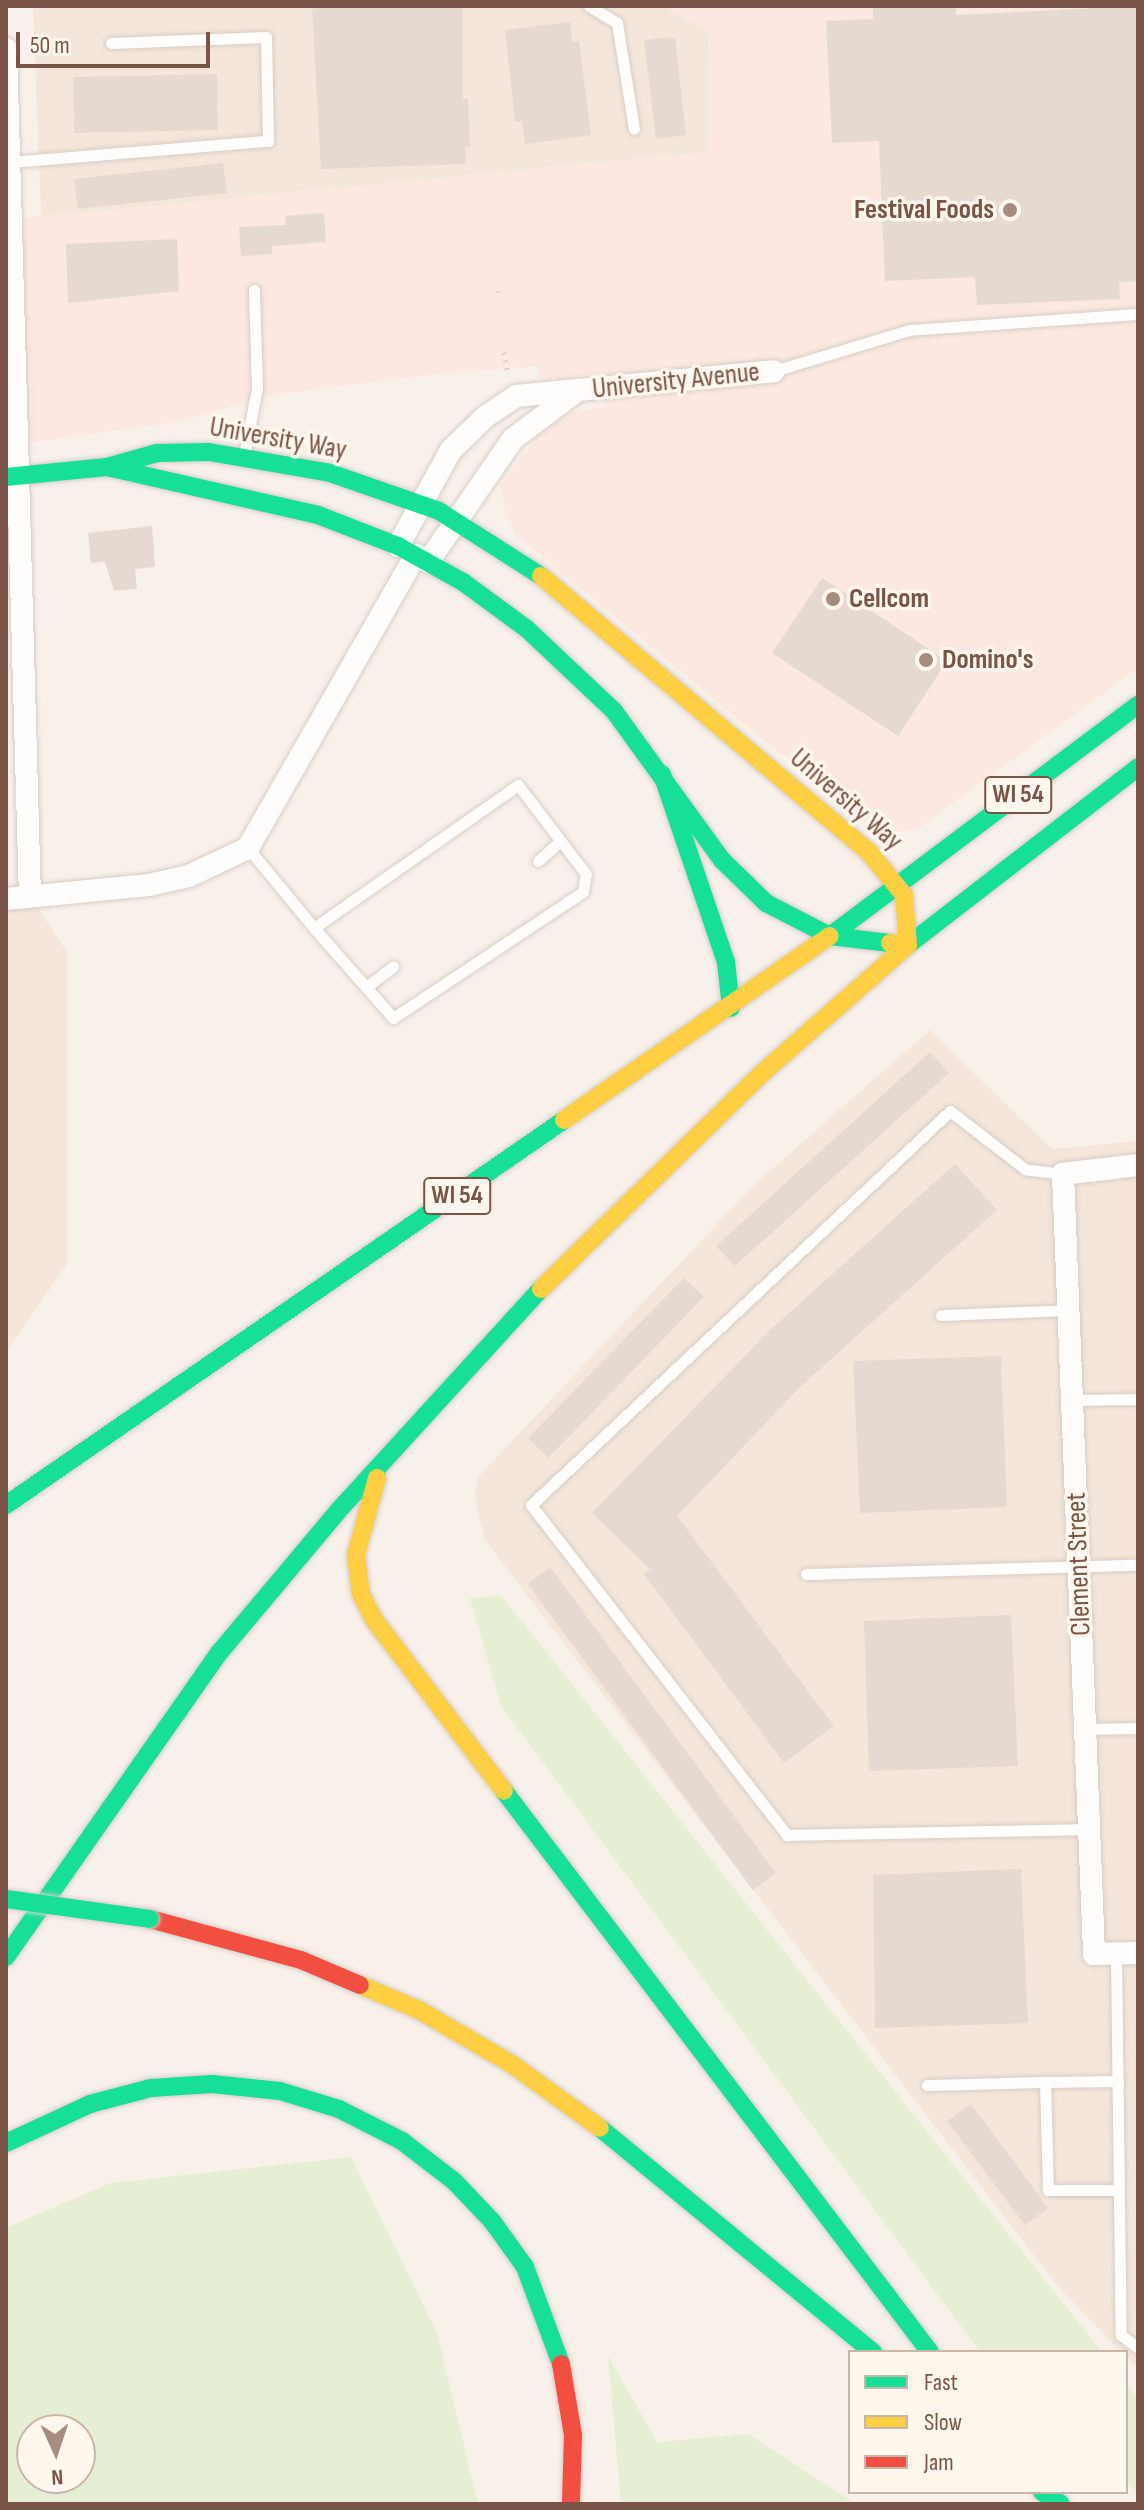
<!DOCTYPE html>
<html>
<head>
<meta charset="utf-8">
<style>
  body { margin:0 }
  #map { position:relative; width:1144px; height:2510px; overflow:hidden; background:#f8f1ea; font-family:"Sofia Sans Condensed",sans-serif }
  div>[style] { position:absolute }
  .residential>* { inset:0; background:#f4e6da }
  .commercial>* { inset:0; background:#fce8e0 }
  .green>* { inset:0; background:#e6efd3 }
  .building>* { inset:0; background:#e5d9d1 }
  .path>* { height:5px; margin-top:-2.5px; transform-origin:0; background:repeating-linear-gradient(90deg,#dcd0cc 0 2px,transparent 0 8px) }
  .roads { filter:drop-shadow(0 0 2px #d7cdc6) drop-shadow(0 0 2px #d7cdc6) }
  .lane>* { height:11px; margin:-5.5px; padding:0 5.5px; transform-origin:5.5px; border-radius:5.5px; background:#fefdfc }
  .street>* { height:22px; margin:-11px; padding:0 11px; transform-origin:11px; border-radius:11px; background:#fefdfc }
  .fast>* { height:18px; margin:-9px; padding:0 9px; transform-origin:9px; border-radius:9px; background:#16e098 }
  .slow>* { height:18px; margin:-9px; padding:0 9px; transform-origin:9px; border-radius:9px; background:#ffcf43 }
  .jam>* { height:18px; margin:-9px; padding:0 9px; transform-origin:9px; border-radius:9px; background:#f24e42 }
  .bridges { filter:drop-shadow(0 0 2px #dacec8) drop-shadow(0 0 2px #dacec8) }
  .fast-bridge>* { height:18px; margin:-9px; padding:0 9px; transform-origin:9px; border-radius:9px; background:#16e098 }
  .dots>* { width:22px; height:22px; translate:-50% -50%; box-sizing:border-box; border:4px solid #fff6ed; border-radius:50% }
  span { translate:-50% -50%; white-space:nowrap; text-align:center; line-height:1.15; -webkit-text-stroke:7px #fff6ed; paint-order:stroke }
  .shield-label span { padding:2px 6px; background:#fff6ed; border:2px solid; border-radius:6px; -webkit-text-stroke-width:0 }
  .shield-label { font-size:26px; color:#7a5446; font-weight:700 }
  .poi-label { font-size:28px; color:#7a5446; font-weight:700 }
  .right { translate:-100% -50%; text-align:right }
  .left { translate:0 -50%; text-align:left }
  .street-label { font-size:28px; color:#7a5446 }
  .frame { position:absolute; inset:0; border:8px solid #7a5446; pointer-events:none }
  .legend { position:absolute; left:848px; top:2350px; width:280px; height:144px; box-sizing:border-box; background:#fff6ed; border:2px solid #cab5aa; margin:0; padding:10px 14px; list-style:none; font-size:24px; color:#7a5446 }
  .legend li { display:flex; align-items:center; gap:16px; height:40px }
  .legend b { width:40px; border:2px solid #cab5aa }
  .north { position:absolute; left:16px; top:2414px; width:80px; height:80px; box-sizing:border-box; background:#fff6ed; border:2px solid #cab5aa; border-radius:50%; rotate:177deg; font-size:22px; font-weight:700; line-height:32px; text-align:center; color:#7a5446 }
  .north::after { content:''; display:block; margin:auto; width:28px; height:36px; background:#a68b7f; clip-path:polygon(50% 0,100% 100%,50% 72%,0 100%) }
  .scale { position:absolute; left:16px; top:32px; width:194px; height:36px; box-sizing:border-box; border:4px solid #7a5446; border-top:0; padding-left:10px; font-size:24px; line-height:28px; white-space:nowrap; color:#7a5446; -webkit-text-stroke:6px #fff6ed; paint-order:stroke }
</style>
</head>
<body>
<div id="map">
  <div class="residential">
    <div style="clip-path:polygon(33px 6px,665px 6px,709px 32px,708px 152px,41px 217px)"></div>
    <div style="clip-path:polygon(30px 896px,67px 952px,67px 1264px,6px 1352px,6px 899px)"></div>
    <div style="clip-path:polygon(930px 1030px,1052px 1149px,1138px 1141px,1138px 2369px,1059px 2288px,484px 1539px,474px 1493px,479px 1476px,753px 1186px)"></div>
  </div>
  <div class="commercial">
    <div style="clip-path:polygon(665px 6px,1138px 6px,1138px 668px,919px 828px,897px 833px,864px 823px,515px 534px,505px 513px,501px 485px,543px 429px,574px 412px,606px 407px,604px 373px,540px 381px,538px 366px,437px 374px,278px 394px,177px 422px,6px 446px,6px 220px,708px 152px,709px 33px)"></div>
  </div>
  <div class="green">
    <div style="clip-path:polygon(501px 1596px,537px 1640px,1102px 2352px,980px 2352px,501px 1706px,470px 1598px)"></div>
    <div style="clip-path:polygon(evenodd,351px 2157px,437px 2333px,478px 2504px,6px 2504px,6px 2228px,110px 2183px,351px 2157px,32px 2430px,80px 2430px,80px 2478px,32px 2478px,32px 2430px)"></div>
    <div style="clip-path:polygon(608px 2356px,657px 2442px,748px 2434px,856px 2504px,621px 2504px)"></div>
    <div style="clip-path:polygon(1126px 2383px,1138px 2398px,1138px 2492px,1126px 2483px)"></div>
  </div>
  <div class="building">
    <div style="clip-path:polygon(333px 6px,463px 6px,463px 99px,468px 99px,470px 147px,465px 147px,466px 164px,321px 169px,312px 9px)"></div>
    <div style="clip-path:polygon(873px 6px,956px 6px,956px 15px,1138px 6px,1138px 281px,1119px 282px,1120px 299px,977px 305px,975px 277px,885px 281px,879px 141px,832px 143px,826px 21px,873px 19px)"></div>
    <div style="clip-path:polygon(570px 22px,572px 42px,579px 41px,591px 135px,525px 144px,522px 121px,515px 122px,505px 30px)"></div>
    <div style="clip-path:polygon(675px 37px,686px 135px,656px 139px,644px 40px)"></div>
    <div style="clip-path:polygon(217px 74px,218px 130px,74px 133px,73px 77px)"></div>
    <div style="clip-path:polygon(223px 163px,227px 193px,78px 209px,74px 179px)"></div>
    <div style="clip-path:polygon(324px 213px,326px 242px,272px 246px,272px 254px,241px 256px,239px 227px,286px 225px,285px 216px)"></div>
    <div style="clip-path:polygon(177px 239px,179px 291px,68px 303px,66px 244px)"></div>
    <div style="clip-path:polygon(152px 526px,155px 567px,135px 569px,137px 589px,114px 591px,105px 562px,91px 563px,88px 533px)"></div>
    <div style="clip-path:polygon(822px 578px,947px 661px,898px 736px,772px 653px)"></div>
    <div style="clip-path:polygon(930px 1052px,949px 1073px,735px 1266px,716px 1246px)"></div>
    <div style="clip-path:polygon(955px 1164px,997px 1210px,800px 1387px,677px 1516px,834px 1726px,784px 1763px,644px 1574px,650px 1569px,592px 1513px,770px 1330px)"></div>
    <div style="clip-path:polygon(684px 1278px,704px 1297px,548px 1458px,528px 1438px)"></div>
    <div style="clip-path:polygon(1001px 1356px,1007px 1507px,860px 1513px,853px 1361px)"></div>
    <div style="clip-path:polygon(550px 1567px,776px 1873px,753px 1890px,528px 1584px)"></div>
    <div style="clip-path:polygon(1011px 1615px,1018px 1766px,869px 1771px,864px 1621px)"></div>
    <div style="clip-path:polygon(1021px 1869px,1028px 2023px,875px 2028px,873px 1875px)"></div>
    <div style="clip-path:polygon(971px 2104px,1048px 2208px,1025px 2225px,947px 2121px)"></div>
  </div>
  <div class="path">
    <div style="left:498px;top:291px;width:4px;rotate:90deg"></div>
    <div style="left:504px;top:352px;width:22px;rotate:80deg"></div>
  </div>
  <div class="roads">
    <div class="lane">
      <div style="left:589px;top:6px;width:33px;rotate:31deg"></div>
      <div style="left:617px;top:23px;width:107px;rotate:80.9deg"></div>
      <div style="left:10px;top:162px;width:259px;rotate:-4.7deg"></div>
      <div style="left:268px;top:141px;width:104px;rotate:-91.1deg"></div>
      <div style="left:266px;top:37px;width:155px;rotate:177.8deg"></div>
      <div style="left:774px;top:371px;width:141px;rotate:-16.9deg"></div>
      <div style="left:909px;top:330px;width:230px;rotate:-4deg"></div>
      <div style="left:244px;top:456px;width:69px;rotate:-79.2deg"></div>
      <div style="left:257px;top:388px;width:98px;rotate:-91.8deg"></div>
      <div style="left:248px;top:848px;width:104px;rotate:50.5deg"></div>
      <div style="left:314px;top:928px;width:120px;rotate:48.7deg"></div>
      <div style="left:393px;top:1018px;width:228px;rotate:-33.6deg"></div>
      <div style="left:583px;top:892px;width:18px;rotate:-81deg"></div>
      <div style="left:586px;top:874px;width:112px;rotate:-127.4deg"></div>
      <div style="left:518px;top:785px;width:249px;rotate:145deg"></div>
      <div style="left:538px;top:861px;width:28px;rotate:-42deg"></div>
      <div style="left:366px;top:987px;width:34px;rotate:-37deg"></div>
      <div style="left:1063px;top:1174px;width:38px;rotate:-173deg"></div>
      <div style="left:1025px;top:1169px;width:95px;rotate:-142.3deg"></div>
      <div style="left:950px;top:1111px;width:575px;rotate:136.76deg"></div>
      <div style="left:531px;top:1505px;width:418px;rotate:52.2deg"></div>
      <div style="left:787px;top:1835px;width:302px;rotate:-1.1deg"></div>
      <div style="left:941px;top:1315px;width:128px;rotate:-2.2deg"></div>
      <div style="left:1072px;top:1400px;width:66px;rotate:-0.9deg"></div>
      <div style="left:806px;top:1574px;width:332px;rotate:-1.6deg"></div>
      <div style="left:1085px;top:1729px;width:53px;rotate:-1.1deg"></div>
      <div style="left:1116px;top:1953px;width:382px;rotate:89.3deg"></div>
      <div style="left:1121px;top:2335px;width:21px;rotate:37deg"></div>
      <div style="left:1118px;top:2081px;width:73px;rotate:179.2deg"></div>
      <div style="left:1045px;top:2082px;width:108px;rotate:88.4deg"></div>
      <div style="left:1048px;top:2190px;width:71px"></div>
      <div style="left:927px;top:2085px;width:118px;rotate:-1.5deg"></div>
    </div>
    <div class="street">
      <div style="left:6px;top:49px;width:847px;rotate:88.38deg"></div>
      <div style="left:398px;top:546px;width:110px;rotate:-61.1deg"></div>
      <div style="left:451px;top:450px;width:47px;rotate:-44.1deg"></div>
      <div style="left:485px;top:417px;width:37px;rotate:-34deg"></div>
      <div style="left:516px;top:396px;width:259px;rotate:-5.5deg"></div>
      <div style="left:428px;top:562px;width:150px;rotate:-55.4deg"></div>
      <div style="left:513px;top:439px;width:81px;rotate:-37deg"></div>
      <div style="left:6px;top:899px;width:144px;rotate:-5.6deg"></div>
      <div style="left:149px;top:885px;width:41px;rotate:-12.7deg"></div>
      <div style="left:189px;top:876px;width:65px;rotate:-25.4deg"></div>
      <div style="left:248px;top:848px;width:338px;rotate:-60.2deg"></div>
      <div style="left:1138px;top:1165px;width:76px;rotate:173.2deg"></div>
      <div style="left:1063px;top:1174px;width:781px;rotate:87.72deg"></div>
      <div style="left:1094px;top:1954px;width:44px;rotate:-1.3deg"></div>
    </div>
    <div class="fast">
      <div style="left:107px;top:467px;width:216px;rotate:12.8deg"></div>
      <div style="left:318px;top:515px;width:86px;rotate:21.2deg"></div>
      <div style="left:398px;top:546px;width:74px;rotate:29deg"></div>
      <div style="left:463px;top:582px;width:79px;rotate:36.3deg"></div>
      <div style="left:527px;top:629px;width:120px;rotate:43.3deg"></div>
      <div style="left:614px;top:711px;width:184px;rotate:54.1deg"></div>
      <div style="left:722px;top:860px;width:62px;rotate:44.3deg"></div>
      <div style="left:766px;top:903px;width:72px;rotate:27.3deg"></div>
      <div style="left:830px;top:936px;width:60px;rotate:6.7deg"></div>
      <div style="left:6px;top:477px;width:101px;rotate:-5.7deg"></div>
      <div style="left:107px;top:467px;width:52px;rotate:-15.6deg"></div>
      <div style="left:157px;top:453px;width:52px;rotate:-1.1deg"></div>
      <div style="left:209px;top:452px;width:123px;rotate:9.8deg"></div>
      <div style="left:330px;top:473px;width:115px;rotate:19.2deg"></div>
      <div style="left:439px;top:511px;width:121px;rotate:32.5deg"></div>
      <div style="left:662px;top:774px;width:199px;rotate:71.2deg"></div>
      <div style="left:726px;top:962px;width:46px;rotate:83.8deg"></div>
      <div style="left:830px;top:936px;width:385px;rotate:-36.9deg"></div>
      <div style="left:908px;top:945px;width:291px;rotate:-37.7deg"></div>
      <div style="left:6px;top:1505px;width:678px;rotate:-34.6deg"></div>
      <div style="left:504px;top:1791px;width:704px;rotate:52.79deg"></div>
      <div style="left:6px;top:1957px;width:371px;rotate:-55deg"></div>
      <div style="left:219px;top:1653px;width:185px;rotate:-50deg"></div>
      <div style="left:338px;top:1511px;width:301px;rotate:-47.6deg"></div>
      <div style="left:600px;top:2128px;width:353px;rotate:39.4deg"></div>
      <div style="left:6px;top:2143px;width:93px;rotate:-24.9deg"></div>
      <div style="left:90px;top:2104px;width:63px;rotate:-14.7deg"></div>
      <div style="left:151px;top:2088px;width:61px;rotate:-3.8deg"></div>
      <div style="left:212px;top:2084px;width:68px;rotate:5.9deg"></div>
      <div style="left:280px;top:2091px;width:62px;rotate:17deg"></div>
      <div style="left:339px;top:2109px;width:71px;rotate:26.9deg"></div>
      <div style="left:402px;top:2141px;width:66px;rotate:37.6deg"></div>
      <div style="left:454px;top:2181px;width:55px;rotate:46.5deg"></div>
      <div style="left:492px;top:2221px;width:57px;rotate:54.3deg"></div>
      <div style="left:525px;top:2267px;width:103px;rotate:69.6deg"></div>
      <div style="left:1042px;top:2492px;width:22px;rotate:32deg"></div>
    </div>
    <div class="slow">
      <div style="left:541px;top:576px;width:427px;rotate:40.1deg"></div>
      <div style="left:868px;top:851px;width:57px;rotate:50.7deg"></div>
      <div style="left:904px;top:895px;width:50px;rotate:85.4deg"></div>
      <div style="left:908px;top:945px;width:18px;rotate:-174deg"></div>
      <div style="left:564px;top:1120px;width:323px;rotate:-34.7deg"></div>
      <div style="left:541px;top:1289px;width:306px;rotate:-44.3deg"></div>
      <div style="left:760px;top:1075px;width:197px;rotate:-41.3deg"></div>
      <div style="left:377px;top:1478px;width:80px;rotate:105.3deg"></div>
      <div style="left:356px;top:1555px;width:39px;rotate:83deg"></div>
      <div style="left:361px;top:1594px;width:30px;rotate:63deg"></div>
      <div style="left:375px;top:1621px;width:213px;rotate:52.8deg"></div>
      <div style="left:360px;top:1985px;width:64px;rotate:23deg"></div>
      <div style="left:419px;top:2010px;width:109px;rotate:30.3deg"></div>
      <div style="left:513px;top:2065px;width:107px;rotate:35.9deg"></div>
    </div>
    <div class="jam">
      <div style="left:150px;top:1919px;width:156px;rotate:15.2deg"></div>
      <div style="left:301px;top:1960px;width:64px;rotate:23deg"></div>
      <div style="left:561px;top:2364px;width:72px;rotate:80.4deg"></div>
      <div style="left:573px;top:2435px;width:69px;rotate:91.7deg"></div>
    </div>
  </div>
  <div class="bridges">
    <div class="fast-bridge">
      <div style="left:6px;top:1899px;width:145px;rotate:7.9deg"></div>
    </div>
  </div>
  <div class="dots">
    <div style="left:1010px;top:210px;background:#a68b7f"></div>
    <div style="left:833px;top:599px;background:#a68b7f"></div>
    <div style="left:926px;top:660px;background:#a68b7f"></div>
  </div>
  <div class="shield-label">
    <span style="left:1018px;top:795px">WI 54</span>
    <span style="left:457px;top:1196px">WI 54</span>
  </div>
  <div class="poi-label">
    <span class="right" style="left:994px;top:210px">Festival Foods</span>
    <span class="left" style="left:849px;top:599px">Cellcom</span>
    <span class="left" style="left:942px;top:660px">Domino's</span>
  </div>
  <div class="street-label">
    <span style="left:676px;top:381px;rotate:-6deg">University Avenue</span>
    <span style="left:278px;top:439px;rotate:10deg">University Way</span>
    <span style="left:846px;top:800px;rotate:41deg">University Way</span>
    <span style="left:1079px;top:1564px;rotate:-92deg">Clement Street</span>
  </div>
  <div class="frame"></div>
  <ul class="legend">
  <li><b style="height:10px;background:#16e098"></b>Fast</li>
  <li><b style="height:10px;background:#ffcf43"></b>Slow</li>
  <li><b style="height:10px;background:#f24e42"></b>Jam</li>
  </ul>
  <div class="north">N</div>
  <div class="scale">50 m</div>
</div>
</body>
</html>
